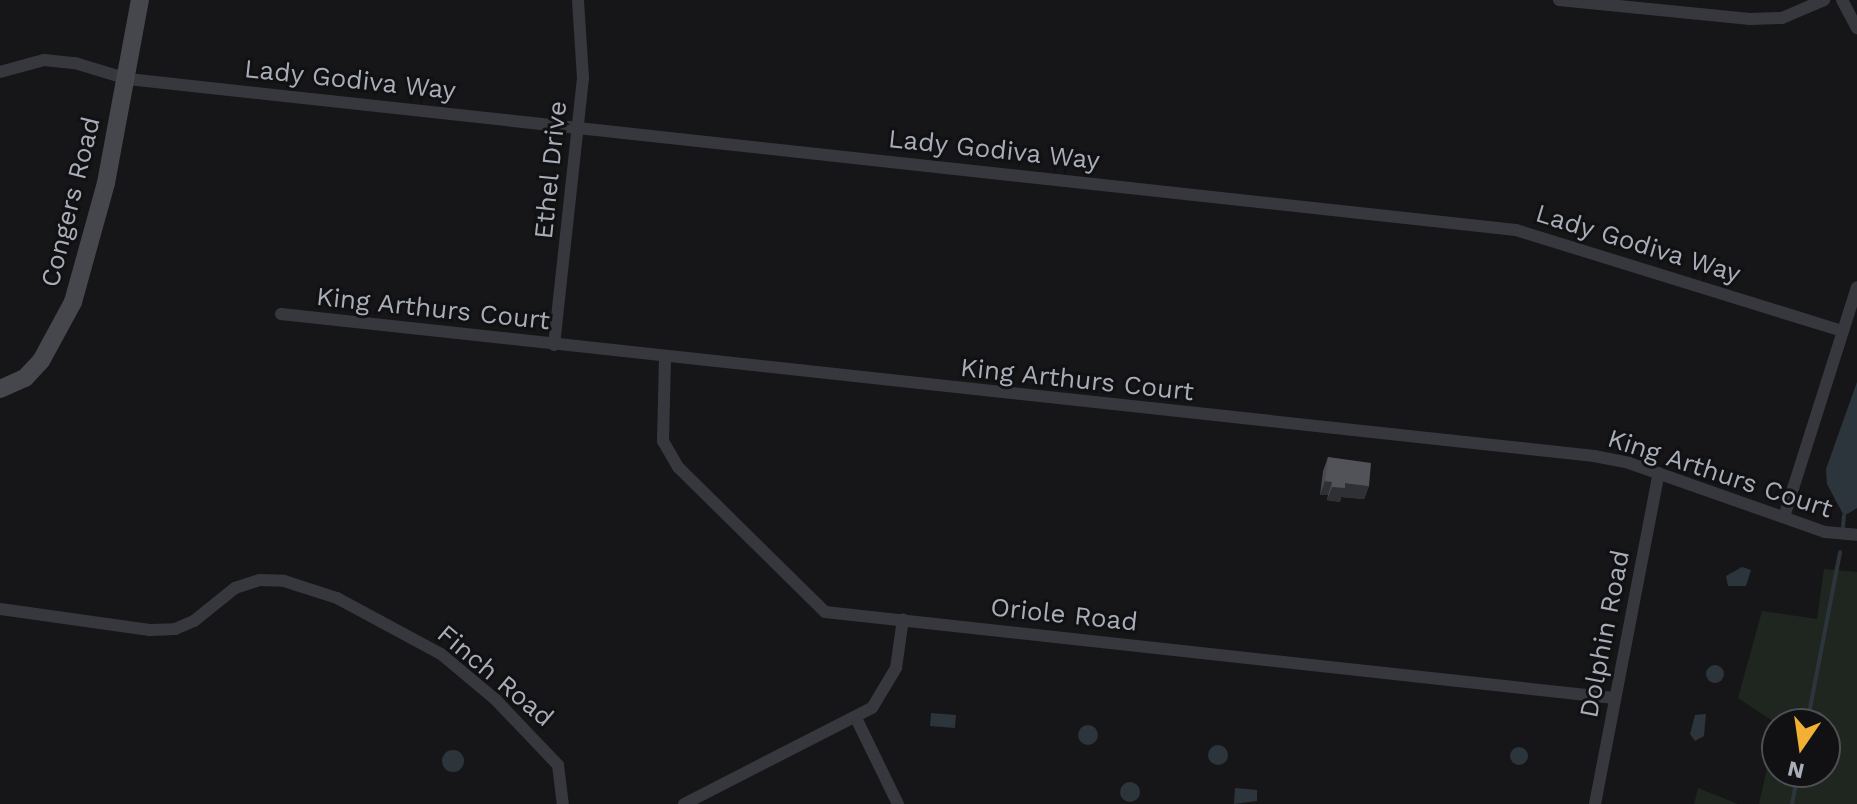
<!DOCTYPE html>
<html>
<head>
<meta charset="utf-8">
<style>
  body { margin:0 }
  #map { position:relative; width:1857px; height:804px; overflow:hidden; background:#161618; font-family:"Work Sans",sans-serif }
  div>[style] { position:absolute }
  .green>* { inset:0; background:#1e261f }
  .water>* { inset:0; background:#2c353c }
  .round { border-radius:50% }
  .stream>* { height:4px; margin:-2px; padding:0 2px; transform-origin:2px; border-radius:2px; background:#2c353c }
  .street>* { height:12px; margin:-6px; padding:0 6px; transform-origin:6px; border-radius:6px; background:#37383d }
  .secondary>* { height:18px; margin:-9px; padding:0 9px; transform-origin:9px; border-radius:9px; background:#45474d }
  .wall>* { inset:0; background:#47494d }
  .shaded-wall>* { inset:0; background:#2f3033 }
  .building>* { inset:0; background:#525359 }
  span { translate:-50% -50%; white-space:nowrap; text-align:center; line-height:1.15; -webkit-text-stroke:6px #111113; paint-order:stroke }
  .street-label { font-size:26px; color:#a8adb8 }
  .north { position:absolute; left:1761px; top:708px; width:80px; height:80px; box-sizing:border-box; background:#111113; border:2px solid #4d4f55; border-radius:50%; rotate:193deg; font-size:22px; font-weight:700; line-height:32px; text-align:center; color:#a8adb8 }
  .north::after { content:''; display:block; margin:auto; width:28px; height:36px; background:#f2b134; clip-path:polygon(50% 0,100% 100%,50% 72%,0 100%) }
</style>
</head>
<body>
<div id="map">
  <div class="green">
    <div style="clip-path:polygon(1824px 569px,1857px 572px,1857px 804px,1759px 804px,1777px 724px,1777px 772px,1825px 772px,1825px 724px,1777px 724px,1738px 698px,1762px 611px,1817px 619px)"></div>
    <div style="clip-path:polygon(1698px 788px,1738px 804px,1694px 804px)"></div>
  </div>
  <div class="water">
    <div style="clip-path:polygon(1857px 382px,1857px 508px,1844px 516px,1827px 484px,1826px 469px)"></div>
    <div style="clip-path:polygon(1742px 567px,1751px 570px,1746px 586px,1728px 586px,1726px 576px)"></div>
    <div class="round" style="left:1706px;top:665px;width:18px;height:18px"></div>
    <div style="clip-path:polygon(931px 713px,956px 715px,955px 728px,930px 726px)"></div>
    <div style="clip-path:polygon(1706px 714px,1704px 736px,1695px 741px,1690px 734px,1695px 715px)"></div>
    <div class="round" style="left:1078px;top:725px;width:20px;height:20px"></div>
    <div class="round" style="left:1208px;top:745px;width:20px;height:20px"></div>
    <div class="round" style="left:1510px;top:747px;width:18px;height:18px"></div>
    <div class="round" style="left:442px;top:750px;width:22px;height:22px"></div>
    <div class="round" style="left:1120px;top:782px;width:20px;height:20px"></div>
    <div style="clip-path:polygon(1235px 788px,1257px 790px,1257px 801px,1234px 804px)"></div>
  </div>
  <div class="stream">
    <div style="left:1843px;top:527px;width:11px;rotate:-85deg"></div>
    <div style="left:1807px;top:724px;width:175px;rotate:-79.1deg"></div>
    <div style="left:1792px;top:804px;width:33px;rotate:-79deg"></div>
  </div>
  <div class="street">
    <div style="left:1559px;top:0;width:192px;rotate:5.7deg"></div>
    <div style="left:1750px;top:19px;width:32px;rotate:-2deg"></div>
    <div style="left:1782px;top:18px;width:46px;rotate:-23.2deg"></div>
    <div style="left:1842px;top:0;width:32px;rotate:62deg"></div>
    <div style="left:0;top:72px;width:46px;rotate:-15.3deg"></div>
    <div style="left:44px;top:60px;width:31px;rotate:6deg"></div>
    <div style="left:75px;top:63px;width:55px;rotate:16.8deg"></div>
    <div style="left:128px;top:79px;width:1396px;rotate:6.21deg"></div>
    <div style="left:1516px;top:230px;width:342px;rotate:17.2deg"></div>
    <div style="left:281px;top:314px;width:1321px;rotate:6.17deg"></div>
    <div style="left:1594px;top:456px;width:36px;rotate:11deg"></div>
    <div style="left:1629px;top:463px;width:208px;rotate:19.4deg"></div>
    <div style="left:1825px;top:532px;width:32px;rotate:5deg"></div>
    <div style="left:554px;top:345px;width:269px;rotate:-83.8deg"></div>
    <div style="left:583px;top:78px;width:78px;rotate:-93.7deg"></div>
    <div style="left:665px;top:359px;width:82px;rotate:91.4deg"></div>
    <div style="left:663px;top:441px;width:30px;rotate:60deg"></div>
    <div style="left:678px;top:467px;width:206px;rotate:44.6deg"></div>
    <div style="left:825px;top:612px;width:794px;rotate:6.22deg"></div>
    <div style="left:1784px;top:517px;width:241px;rotate:-72.4deg"></div>
    <div style="left:0;top:609px;width:151px;rotate:8deg"></div>
    <div style="left:150px;top:630px;width:25px;rotate:-2deg"></div>
    <div style="left:175px;top:629px;width:21px;rotate:-23deg"></div>
    <div style="left:194px;top:621px;width:53px;rotate:-38.8deg"></div>
    <div style="left:235px;top:588px;width:26px;rotate:-18deg"></div>
    <div style="left:260px;top:580px;width:24px;rotate:2deg"></div>
    <div style="left:284px;top:581px;width:56px;rotate:17.8deg"></div>
    <div style="left:337px;top:598px;width:118px;rotate:28.3deg"></div>
    <div style="left:441px;top:654px;width:72px;rotate:39.9deg"></div>
    <div style="left:496px;top:700px;width:90px;rotate:46.4deg"></div>
    <div style="left:558px;top:765px;width:39px;rotate:83deg"></div>
    <div style="left:856px;top:718px;width:96px;rotate:64deg"></div>
    <div style="left:684px;top:804px;width:211px;rotate:-27.1deg"></div>
    <div style="left:872px;top:708px;width:47px;rotate:-59deg"></div>
    <div style="left:896px;top:668px;width:49px;rotate:-81.9deg"></div>
    <div style="left:1595px;top:804px;width:337px;rotate:-79.1deg"></div>
  </div>
  <div class="secondary">
    <div style="left:0;top:389px;width:27px;rotate:-24deg"></div>
    <div style="left:25px;top:378px;width:23px;rotate:-47deg"></div>
    <div style="left:41px;top:361px;width:67px;rotate:-61.5deg"></div>
    <div style="left:73px;top:302px;width:123px;rotate:-74.5deg"></div>
    <div style="left:106px;top:183px;width:186px;rotate:-79.5deg"></div>
  </div>
  <div class="wall">
    <div style="clip-path:polygon(1328px 457px,1369px 486px,1364px 499px,1341px 497px,1340px 502px,1327px 500px,1328px 495px,1320px 495px,1323px 471px)"></div>
  </div>
  <div class="shaded-wall">
    <div style="clip-path:polygon(1325px 481px,1332px 482px,1328px 495px,1320px 495px)"></div>
    <div style="clip-path:polygon(1345px 483px,1369px 486px,1364px 499px,1341px 497px,1340px 502px,1327px 500px,1332px 487px)"></div>
  </div>
  <div class="building">
    <div style="clip-path:polygon(1328px 457px,1371px 463px,1369px 486px,1345px 483px,1345px 488px,1332px 487px,1332px 482px,1325px 481px)"></div>
  </div>
  <div class="street-label">
    <span style="left:350px;top:80px;rotate:6deg">Lady Godiva Way</span>
    <span style="left:994px;top:150px;rotate:6deg">Lady Godiva Way</span>
    <span style="left:551px;top:170px;rotate:-84deg">Ethel Drive</span>
    <span style="left:71px;top:202px;rotate:-76deg">Congers Road</span>
    <span style="left:1638px;top:244px;rotate:17deg">Lady Godiva Way</span>
    <span style="left:433px;top:309px;rotate:6deg">King Arthurs Court</span>
    <span style="left:1077px;top:380px;rotate:6deg">King Arthurs Court</span>
    <span style="left:1720px;top:474px;rotate:18deg">King Arthurs Court</span>
    <span style="left:1064px;top:615px;rotate:6deg">Oriole Road</span>
    <span style="left:1605px;top:634px;rotate:-79deg">Dolphin Road</span>
    <span style="left:495px;top:676px;rotate:40deg">Finch Road</span>
  </div>
  <div class="north">N</div>
</div>
</body>
</html>
